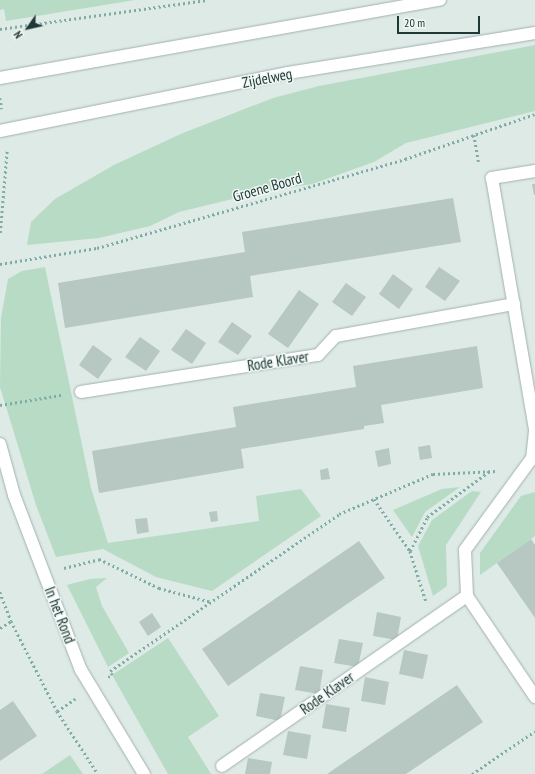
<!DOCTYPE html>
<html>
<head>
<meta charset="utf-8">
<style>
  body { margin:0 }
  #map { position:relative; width:535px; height:774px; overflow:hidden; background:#deeae6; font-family:"PT Sans Narrow",sans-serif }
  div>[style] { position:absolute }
  .green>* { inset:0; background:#b7dbc5 }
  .building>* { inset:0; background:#b7c7c2 }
  .path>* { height:2.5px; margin-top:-1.25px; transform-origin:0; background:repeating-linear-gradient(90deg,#7fada5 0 2px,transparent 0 5px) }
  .roads { filter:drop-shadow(0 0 1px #a1b1ae) drop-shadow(0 0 1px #a1b1ae) }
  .minor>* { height:12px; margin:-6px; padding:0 6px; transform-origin:6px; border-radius:6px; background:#fff }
  .tertiary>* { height:12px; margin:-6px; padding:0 6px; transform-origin:6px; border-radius:6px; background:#fff }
  .secondary>* { height:12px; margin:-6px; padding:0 6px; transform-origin:6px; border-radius:6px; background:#fff }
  span { translate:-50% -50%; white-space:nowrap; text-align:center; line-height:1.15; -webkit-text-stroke:3px #eff7f4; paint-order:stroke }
  .street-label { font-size:15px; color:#203936 }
  .north { position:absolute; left:8px; top:8px; width:40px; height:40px; -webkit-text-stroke:3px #eff7f4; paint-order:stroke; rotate:236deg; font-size:11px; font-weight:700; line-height:16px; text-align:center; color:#203936 }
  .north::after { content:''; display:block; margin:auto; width:14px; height:18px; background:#203936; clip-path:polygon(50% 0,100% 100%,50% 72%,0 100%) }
  .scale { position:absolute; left:397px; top:16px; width:83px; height:18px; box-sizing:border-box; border:2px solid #203936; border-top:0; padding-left:5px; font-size:12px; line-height:14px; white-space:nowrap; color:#203936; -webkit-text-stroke:3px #eff7f4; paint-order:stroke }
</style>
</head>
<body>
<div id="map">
  <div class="green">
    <div style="clip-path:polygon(0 0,135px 0,6px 21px,4px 9px,0 10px)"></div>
    <div style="clip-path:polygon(535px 45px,535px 111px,406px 143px,374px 162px,312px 184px,257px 193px,179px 212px,150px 226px,99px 238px,27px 245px,31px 222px,55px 199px,114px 165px,183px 133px,273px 98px,319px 86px)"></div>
    <div style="clip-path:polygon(45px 267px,91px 488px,108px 543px,259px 521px,256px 496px,301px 489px,321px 516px,212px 591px,156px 577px,103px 549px,56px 557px,36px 505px,0 387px,1px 318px,8px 279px,22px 271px)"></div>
    <div style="clip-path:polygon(460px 487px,425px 512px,412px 537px,393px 510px,442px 489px)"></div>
    <div style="clip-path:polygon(472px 491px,481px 492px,446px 545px,447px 586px,433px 596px,418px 546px,432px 520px)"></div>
    <div style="clip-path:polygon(535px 492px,535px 536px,480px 575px,480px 553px,521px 496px)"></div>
    <div style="clip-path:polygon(107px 578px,96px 587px,102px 606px,129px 653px,108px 667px,67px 585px,90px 579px)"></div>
    <div style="clip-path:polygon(168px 638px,219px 716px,188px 737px,211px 774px,168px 774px,112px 675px)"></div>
    <div style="clip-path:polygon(70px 755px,83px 774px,42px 774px)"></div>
  </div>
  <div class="building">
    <div style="clip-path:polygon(532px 184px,535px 184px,535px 195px,534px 195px)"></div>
    <div style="clip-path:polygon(453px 198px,461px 242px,250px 276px,253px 297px,65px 328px,58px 283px,245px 252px,242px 232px)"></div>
    <div style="clip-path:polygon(439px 267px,460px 281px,445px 301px,425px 287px)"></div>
    <div style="clip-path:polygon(393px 274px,413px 289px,399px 309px,379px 294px)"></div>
    <div style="clip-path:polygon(346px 283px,366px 297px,352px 316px,332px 302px)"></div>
    <div style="clip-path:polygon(299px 290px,319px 304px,288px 348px,268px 334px)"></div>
    <div style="clip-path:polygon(232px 322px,252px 336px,238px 355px,218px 342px)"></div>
    <div style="clip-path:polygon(186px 329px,206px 343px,192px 364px,171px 350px)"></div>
    <div style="clip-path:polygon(140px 337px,160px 351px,146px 371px,125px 357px)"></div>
    <div style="clip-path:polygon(93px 345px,112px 359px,98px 379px,79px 365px)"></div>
    <div style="clip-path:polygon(477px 346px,483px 388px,381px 405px,384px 423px,364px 426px,364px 429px,241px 449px,244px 468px,99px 493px,92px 451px,236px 427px,233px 407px,356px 387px,353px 366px)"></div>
    <div style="clip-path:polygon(430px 445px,432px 458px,420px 460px,418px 447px)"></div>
    <div style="clip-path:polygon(389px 448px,391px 464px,378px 467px,375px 451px)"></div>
    <div style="clip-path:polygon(328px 468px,330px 479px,321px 480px,320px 470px)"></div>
    <div style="clip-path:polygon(217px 511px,218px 521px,211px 522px,209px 512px)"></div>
    <div style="clip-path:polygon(147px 518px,149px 532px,137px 534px,135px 519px)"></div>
    <div style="clip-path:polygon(531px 539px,535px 545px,535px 618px,497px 563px)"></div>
    <div style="clip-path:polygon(359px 541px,385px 578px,228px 686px,202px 649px)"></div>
    <div style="clip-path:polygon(377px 612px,401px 617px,397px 640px,373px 636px)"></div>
    <div style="clip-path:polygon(152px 613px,161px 627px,148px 636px,139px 622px)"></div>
    <div style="clip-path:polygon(339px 639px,363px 643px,358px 667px,334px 663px)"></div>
    <div style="clip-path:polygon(404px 650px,428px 655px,423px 679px,399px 674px)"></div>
    <div style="clip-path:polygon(300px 666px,323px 670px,319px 694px,295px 690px)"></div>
    <div style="clip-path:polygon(365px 677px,389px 682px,385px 705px,361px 701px)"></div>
    <div style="clip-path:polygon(457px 685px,483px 722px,406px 774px,327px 774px)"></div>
    <div style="clip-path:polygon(260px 693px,285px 697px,280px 721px,256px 716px)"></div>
    <div style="clip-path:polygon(13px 701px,37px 736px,0 761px,0 710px)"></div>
    <div style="clip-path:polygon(326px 704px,350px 708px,346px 732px,322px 728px)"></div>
    <div style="clip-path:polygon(288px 731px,311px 735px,307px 759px,283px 755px)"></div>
    <div style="clip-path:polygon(248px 758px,272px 762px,270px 774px,245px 774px)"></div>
  </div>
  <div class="path">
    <div style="left:0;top:29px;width:209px;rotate:-8deg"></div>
    <div style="left:0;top:98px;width:11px;rotate:80deg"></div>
    <div style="left:474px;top:135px;width:27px;rotate:80deg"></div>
    <div style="left:0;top:233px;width:83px;rotate:-85.2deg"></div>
    <div style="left:0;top:264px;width:98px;rotate:-9.4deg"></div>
    <div style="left:97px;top:248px;width:321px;rotate:-16.1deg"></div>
    <div style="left:405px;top:159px;width:138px;rotate:-19.1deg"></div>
    <div style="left:0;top:405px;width:62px;rotate:-9.3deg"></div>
    <div style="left:374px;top:499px;width:63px;rotate:55.3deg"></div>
    <div style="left:410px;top:551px;width:52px;rotate:72.3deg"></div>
    <div style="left:410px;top:551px;width:38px;rotate:-63deg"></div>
    <div style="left:427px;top:517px;width:79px;rotate:-36.3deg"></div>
    <div style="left:64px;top:568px;width:36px;rotate:-14deg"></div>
    <div style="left:99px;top:559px;width:67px;rotate:25.8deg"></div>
    <div style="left:159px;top:588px;width:54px;rotate:15.1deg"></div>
    <div style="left:0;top:592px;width:31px;rotate:69deg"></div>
    <div style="left:0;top:628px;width:13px;rotate:-32deg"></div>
    <div style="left:11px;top:621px;width:101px;rotate:62.9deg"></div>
    <div style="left:57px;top:711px;width:22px;rotate:-34deg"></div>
    <div style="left:108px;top:677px;width:4px;rotate:-27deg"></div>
    <div style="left:112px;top:675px;width:4px;rotate:-117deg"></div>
    <div style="left:110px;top:671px;width:278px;rotate:-34.4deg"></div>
    <div style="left:339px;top:514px;width:102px;rotate:-23.1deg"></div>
    <div style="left:433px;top:474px;width:64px;rotate:-2.7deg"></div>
    <div style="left:57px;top:711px;width:75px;rotate:56.9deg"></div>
    <div style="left:472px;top:774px;width:76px;rotate:-34.3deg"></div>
  </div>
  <div class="roads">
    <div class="minor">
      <div style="left:535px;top:171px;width:44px;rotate:170.8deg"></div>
      <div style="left:492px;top:178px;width:256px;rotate:80.3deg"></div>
      <div style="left:81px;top:392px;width:240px;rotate:-8.9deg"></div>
      <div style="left:318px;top:355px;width:26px;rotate:-47deg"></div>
      <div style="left:336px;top:336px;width:181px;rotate:-10.2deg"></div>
      <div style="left:535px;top:431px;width:27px;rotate:96deg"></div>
      <div style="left:532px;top:458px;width:114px;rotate:126.1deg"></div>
      <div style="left:465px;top:550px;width:46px;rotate:87.5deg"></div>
      <div style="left:467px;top:596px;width:122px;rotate:56deg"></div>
      <div style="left:222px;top:766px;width:298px;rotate:-34.8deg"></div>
    </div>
    <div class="tertiary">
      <div style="left:0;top:444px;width:53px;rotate:74.6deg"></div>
      <div style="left:14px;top:495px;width:187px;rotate:69.1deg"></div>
      <div style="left:81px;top:670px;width:122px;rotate:58.8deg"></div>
    </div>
    <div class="secondary">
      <div style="left:0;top:78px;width:447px;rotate:-10.1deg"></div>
      <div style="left:0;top:131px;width:294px;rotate:-11.4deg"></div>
      <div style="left:288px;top:73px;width:250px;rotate:-9.2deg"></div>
    </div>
  </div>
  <div class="street-label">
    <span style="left:267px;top:78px;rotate:-11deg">Zijdelweg</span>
    <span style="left:267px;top:187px;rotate:-16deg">Groene Boord</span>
    <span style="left:278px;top:361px;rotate:-9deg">Rode Klaver</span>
    <span style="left:60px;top:615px;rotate:69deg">In het Rond</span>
    <span style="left:327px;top:693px;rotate:-35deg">Rode Klaver</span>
  </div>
  <div class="north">N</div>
  <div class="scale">20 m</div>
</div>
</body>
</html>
